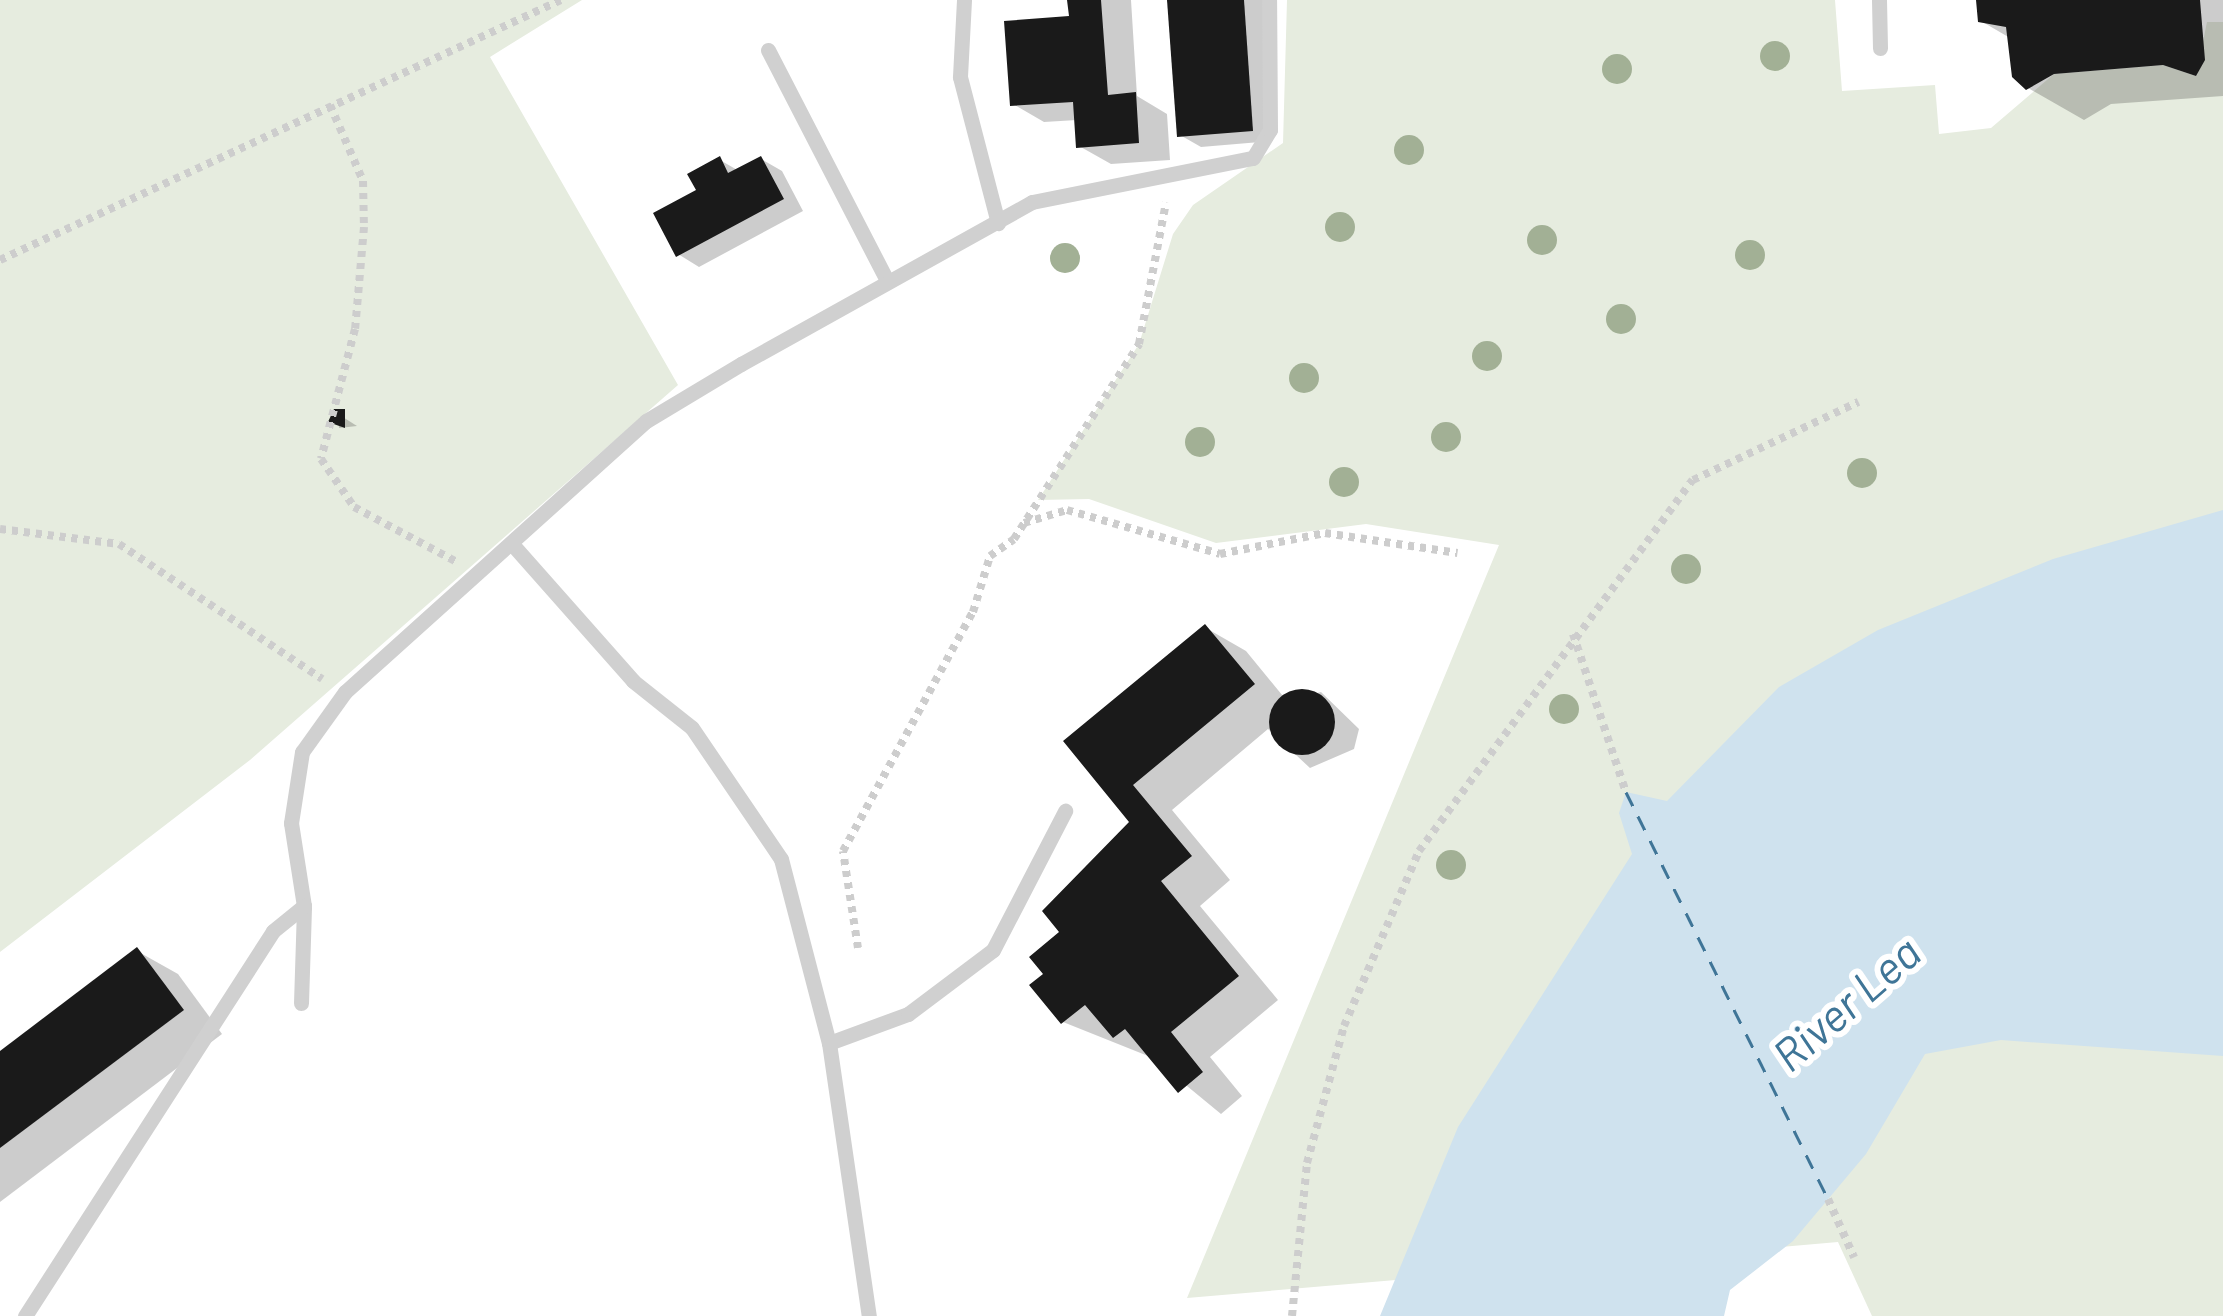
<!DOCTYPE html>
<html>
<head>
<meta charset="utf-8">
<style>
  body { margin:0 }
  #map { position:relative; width:2223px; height:1316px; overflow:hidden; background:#fff; font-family:Barlow,sans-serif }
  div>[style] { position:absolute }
  .green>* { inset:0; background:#e6ecdf }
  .water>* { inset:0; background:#cfe2ee }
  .shadow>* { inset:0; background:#0003 }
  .ferry>* { height:3px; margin-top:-1.5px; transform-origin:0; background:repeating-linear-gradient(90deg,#3f7597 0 15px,transparent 0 27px) }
  .building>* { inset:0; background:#1a1a1a }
  .round { border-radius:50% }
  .path>* { height:8px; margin-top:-4px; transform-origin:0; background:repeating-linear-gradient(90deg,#cdcdcd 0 6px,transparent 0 12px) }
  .lane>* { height:15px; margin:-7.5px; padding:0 7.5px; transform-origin:7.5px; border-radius:7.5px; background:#d0d0d0 }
  .trees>* { width:30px; height:30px; margin:-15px; border-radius:50%; background:#a2b095 }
  span { translate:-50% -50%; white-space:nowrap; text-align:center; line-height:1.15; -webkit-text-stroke:12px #fff; paint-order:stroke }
  .water-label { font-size:45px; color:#3f7597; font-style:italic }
</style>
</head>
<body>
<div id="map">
  <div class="green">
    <div style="clip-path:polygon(0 0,582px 0,490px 57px,678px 385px,250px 760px,0 952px)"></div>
    <div style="clip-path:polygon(1287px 0,1835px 0,1842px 91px,1935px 85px,1939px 134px,1991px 128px,2054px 74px,2163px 65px,2196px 76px,2207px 22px,2223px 22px,2223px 1316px,1872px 1316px,1838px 1242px,1187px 1298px,1499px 545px,1366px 524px,1216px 543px,1089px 499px,1038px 500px,1139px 344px,1173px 234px,1193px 205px,1283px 143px)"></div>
  </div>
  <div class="water">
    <div style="clip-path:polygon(2223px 510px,2223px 1056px,2001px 1040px,1925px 1054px,1866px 1154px,1793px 1241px,1730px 1290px,1724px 1316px,1380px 1316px,1458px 1127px,1632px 854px,1619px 813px,1626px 792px,1667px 801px,1779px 687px,1878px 630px,2053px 559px)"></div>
  </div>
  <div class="shadow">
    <div style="clip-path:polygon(1071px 0,1131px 0,1137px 96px,1167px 114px,1170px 160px,1111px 164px,1079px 146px,1077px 120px,1044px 122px,1013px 104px,1072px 19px)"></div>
    <div style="clip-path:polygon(1170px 0,1263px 0,1273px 141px,1201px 147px,1180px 135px)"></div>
    <div style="clip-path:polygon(1979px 0,2223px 0,2223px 96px,2111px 104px,2084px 120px,2028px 88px,2010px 38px,1981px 21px)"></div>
    <div style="clip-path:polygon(761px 159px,782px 171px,803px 211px,699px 267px,678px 254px,720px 160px,739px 171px)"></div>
    <div style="clip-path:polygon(338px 414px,357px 426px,339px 428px)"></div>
    <div style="clip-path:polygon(1206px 628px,1246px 651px,1287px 701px,1321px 692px,1359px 729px,1354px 749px,1310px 768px,1268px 729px,1172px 810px,1230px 880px,1200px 906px,1278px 1000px,1210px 1057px,1242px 1096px,1221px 1114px,1153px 1058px,1063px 1022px,1047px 974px,1134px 822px,1067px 742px)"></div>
    <div style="clip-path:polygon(137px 951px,178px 974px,222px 1034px,0 1202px,0 1054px)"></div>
  </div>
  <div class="ferry">
    <div style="left:1626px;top:792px;width:454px;rotate:63.6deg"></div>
  </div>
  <div class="building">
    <div style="clip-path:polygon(1067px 0,1101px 0,1108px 95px,1136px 92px,1139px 143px,1076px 148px,1073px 102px,1010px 106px,1004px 21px,1069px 16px)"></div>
    <div style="clip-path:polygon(1167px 0,1244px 0,1253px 131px,1177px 137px)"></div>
    <div style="clip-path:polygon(1976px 0,2200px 0,2205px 60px,2196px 76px,2163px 65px,2054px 74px,2026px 90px,2012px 77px,2006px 27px,1978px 22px)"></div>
    <div style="clip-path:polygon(720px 156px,728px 173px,761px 156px,784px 199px,676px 257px,653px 213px,696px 190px,687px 174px)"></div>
    <div style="clip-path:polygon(334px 409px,345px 409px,345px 428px,328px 422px)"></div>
    <div style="clip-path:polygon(1205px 624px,1255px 684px,1133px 785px,1192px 856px,1161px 881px,1239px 976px,1171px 1032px,1203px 1072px,1178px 1093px,1125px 1029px,1113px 1038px,1085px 1005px,1061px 1024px,1029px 985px,1043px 974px,1029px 957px,1059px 932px,1042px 911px,1129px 822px,1063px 741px)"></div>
    <div class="round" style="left:1269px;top:689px;width:66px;height:66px"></div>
    <div style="clip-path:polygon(137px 947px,184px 1010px,0 1148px,0 1051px)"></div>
  </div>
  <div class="path">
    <div style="left:330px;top:105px;width:83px;rotate:66.5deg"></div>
    <div style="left:363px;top:181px;width:46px;rotate:88.8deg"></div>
    <div style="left:364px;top:227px;width:102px;rotate:95deg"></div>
    <div style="left:355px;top:329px;width:134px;rotate:104.7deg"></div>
    <div style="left:321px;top:459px;width:58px;rotate:55.5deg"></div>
    <div style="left:354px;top:507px;width:115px;rotate:28.1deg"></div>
    <div style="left:0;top:260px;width:618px;rotate:-24.87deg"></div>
    <div style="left:1024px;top:523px;width:45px;rotate:-16.8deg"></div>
    <div style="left:1067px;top:510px;width:159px;rotate:16deg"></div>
    <div style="left:1220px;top:554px;width:107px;rotate:-11.3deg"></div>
    <div style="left:1325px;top:533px;width:134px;rotate:8.6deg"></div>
    <div style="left:0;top:529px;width:120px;rotate:7.2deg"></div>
    <div style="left:119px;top:544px;width:244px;rotate:33.6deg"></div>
    <div style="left:1573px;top:634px;width:167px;rotate:71.5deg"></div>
    <div style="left:858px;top:948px;width:98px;rotate:-98.8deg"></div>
    <div style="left:843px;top:851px;width:272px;rotate:-61.5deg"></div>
    <div style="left:973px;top:612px;width:59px;rotate:-73.1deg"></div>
    <div style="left:990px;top:556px;width:29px;rotate:-35deg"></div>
    <div style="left:1014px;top:539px;width:232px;rotate:-57.3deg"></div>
    <div style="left:1139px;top:344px;width:144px;rotate:-79.2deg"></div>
    <div style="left:1828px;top:1199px;width:64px;rotate:65.9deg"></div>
    <div style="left:1292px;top:1316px;width:154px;rotate:-84.4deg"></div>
    <div style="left:1307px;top:1163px;width:142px;rotate:-74.9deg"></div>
    <div style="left:1344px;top:1026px;width:190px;rotate:-66.8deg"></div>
    <div style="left:1419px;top:851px;width:461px;rotate:-53.6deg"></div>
    <div style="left:1693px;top:480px;width:183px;rotate:-25.3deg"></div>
  </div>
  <div class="lane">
    <div style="left:964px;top:0;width:77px;rotate:93deg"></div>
    <div style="left:960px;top:77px;width:151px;rotate:75.4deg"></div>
    <div style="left:1879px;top:0;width:48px;rotate:88.8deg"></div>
    <div style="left:768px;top:50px;width:261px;rotate:62.7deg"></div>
    <div style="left:512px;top:544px;width:183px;rotate:48.5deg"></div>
    <div style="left:633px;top:681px;width:75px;rotate:38.5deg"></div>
    <div style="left:692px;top:728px;width:158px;rotate:55.8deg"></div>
    <div style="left:781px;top:859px;width:190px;rotate:75.4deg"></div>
    <div style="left:829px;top:1043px;width:276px;rotate:81.7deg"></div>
    <div style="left:301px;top:1003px;width:97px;rotate:-88.2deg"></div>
    <div style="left:304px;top:906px;width:84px;rotate:-98.9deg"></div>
    <div style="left:291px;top:823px;width:72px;rotate:-81.2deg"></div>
    <div style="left:302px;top:752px;width:74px;rotate:-54.4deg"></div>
    <div style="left:345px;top:692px;width:405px;rotate:-42deg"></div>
    <div style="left:646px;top:421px;width:111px;rotate:-31deg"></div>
    <div style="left:741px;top:364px;width:333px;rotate:-29.1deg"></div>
    <div style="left:1032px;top:202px;width:225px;rotate:-11.3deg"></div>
    <div style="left:1253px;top:158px;width:33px;rotate:-59deg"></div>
    <div style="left:1270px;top:130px;width:130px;rotate:-90.4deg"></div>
    <div style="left:829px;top:1043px;width:84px;rotate:-20.2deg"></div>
    <div style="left:908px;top:1014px;width:106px;rotate:-37deg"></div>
    <div style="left:993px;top:950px;width:157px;rotate:-62.6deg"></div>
    <div style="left:25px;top:1316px;width:458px;rotate:-57.2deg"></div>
    <div style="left:273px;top:931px;width:40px;rotate:-39deg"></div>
  </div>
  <div class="trees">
    <div style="left:1775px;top:56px"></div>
    <div style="left:1617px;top:69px"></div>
    <div style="left:1409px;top:150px"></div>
    <div style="left:1340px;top:227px"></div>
    <div style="left:1542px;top:240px"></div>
    <div style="left:1750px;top:255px"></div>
    <div style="left:1065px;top:258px"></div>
    <div style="left:1621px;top:319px"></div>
    <div style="left:1487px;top:356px"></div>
    <div style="left:1304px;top:378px"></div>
    <div style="left:1446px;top:437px"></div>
    <div style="left:1200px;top:442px"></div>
    <div style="left:1862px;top:473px"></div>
    <div style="left:1344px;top:482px"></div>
    <div style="left:1686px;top:569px"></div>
    <div style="left:1564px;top:709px"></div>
    <div style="left:1451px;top:865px"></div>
  </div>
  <div class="water-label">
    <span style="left:1846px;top:1003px;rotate:-41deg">River Lea</span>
  </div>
</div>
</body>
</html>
